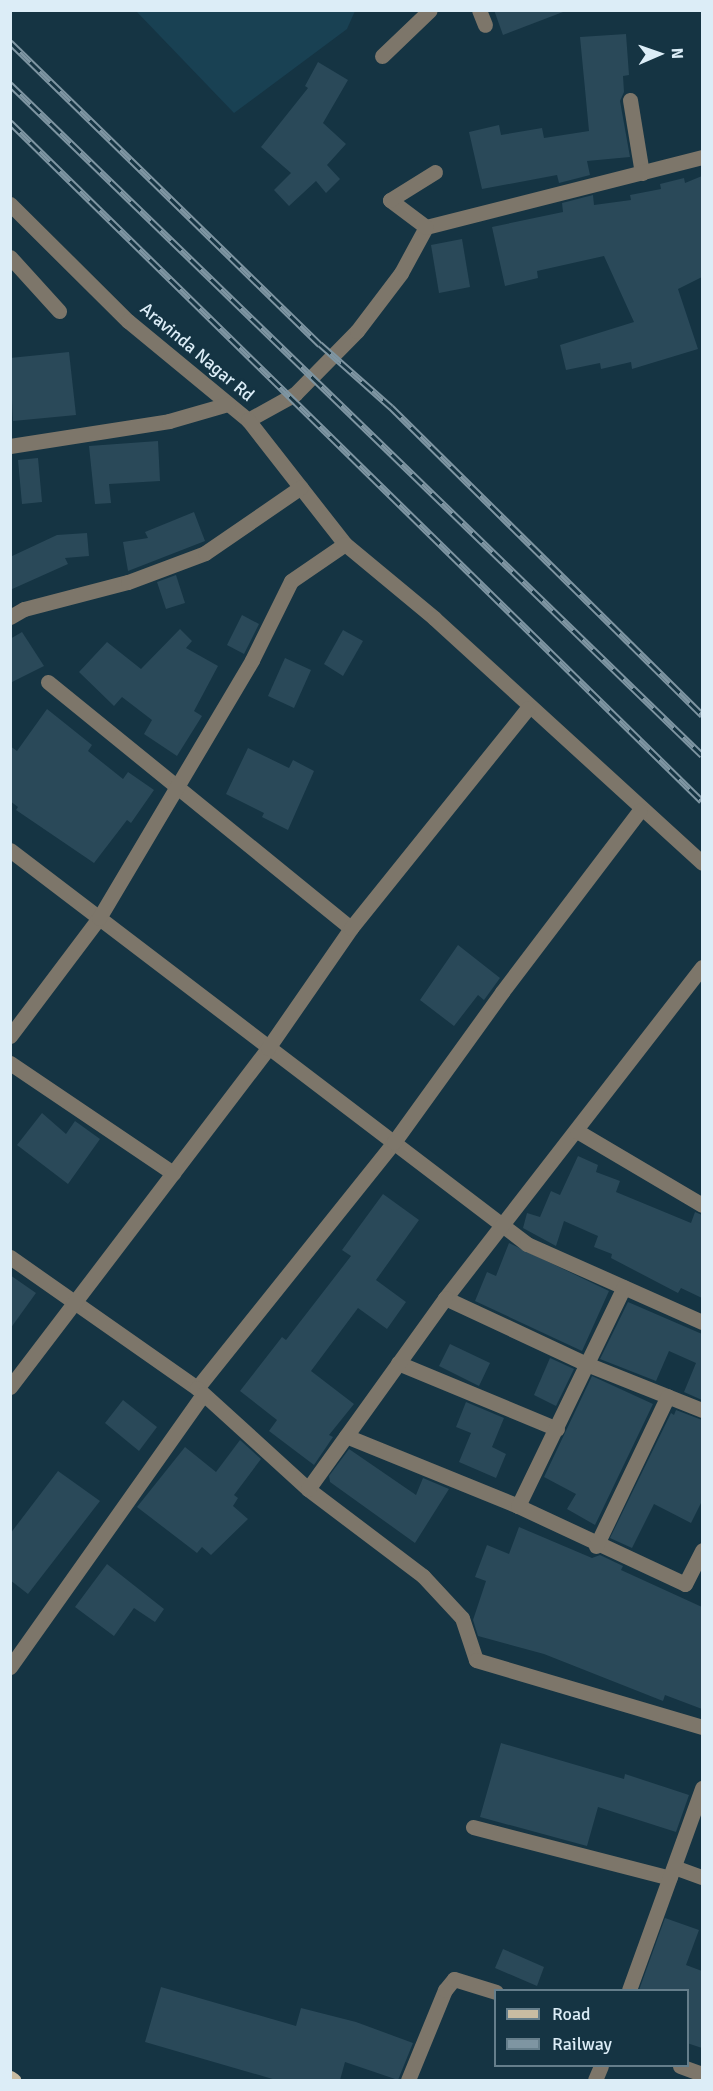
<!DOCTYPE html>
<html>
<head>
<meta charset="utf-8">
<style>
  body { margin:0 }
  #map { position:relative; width:713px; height:2091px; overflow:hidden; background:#153443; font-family:Signika,sans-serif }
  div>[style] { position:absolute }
  .built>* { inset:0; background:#194153 }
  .building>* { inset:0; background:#2a4959 }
  .minor>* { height:15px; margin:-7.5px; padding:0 7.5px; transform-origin:7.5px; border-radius:7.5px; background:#7d766a }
  .major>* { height:15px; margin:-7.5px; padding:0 7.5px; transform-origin:7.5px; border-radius:7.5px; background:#c9bca2 }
  .rail>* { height:7px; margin-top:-3.5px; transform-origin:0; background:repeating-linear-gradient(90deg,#153443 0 14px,#7e95a2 0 28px); box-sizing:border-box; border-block:2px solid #7e95a2 }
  span { translate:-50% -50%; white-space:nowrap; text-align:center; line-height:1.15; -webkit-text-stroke:5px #153443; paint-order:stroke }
  .street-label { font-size:18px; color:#dcedf7 }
  .frame { position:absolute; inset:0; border:12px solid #dcedf7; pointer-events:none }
  .legend { position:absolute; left:494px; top:1989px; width:195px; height:78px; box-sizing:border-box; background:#153443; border:2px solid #657e8b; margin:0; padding:8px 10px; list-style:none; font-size:18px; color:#dcedf7 }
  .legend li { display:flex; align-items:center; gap:12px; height:30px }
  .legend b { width:30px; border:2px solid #657e8b }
  .north { position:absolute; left:629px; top:24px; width:60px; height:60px; -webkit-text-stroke:4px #153443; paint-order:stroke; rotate:88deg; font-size:16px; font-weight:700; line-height:24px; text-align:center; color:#dcedf7 }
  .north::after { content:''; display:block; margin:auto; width:21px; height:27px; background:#dcedf7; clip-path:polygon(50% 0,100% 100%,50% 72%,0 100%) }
</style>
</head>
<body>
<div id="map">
  <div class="built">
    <div style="clip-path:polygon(136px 11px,355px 11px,347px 29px,234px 113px)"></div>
  </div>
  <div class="building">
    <div style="clip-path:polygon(494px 10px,562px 10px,563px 12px,503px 35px)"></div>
    <div style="clip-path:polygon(626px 34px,629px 75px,623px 76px,624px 92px,620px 101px,630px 157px,587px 161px,590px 175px,559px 183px,557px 175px,482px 189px,469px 132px,499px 125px,501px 135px,542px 128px,544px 138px,589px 131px,580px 37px)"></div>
    <div style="clip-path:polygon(318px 62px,348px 80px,323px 123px,346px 144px,327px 165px,340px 179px,326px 193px,316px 181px,289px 206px,274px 190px,291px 173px,261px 147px,308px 88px,305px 86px)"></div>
    <div style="clip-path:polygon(702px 176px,702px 277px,678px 289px,698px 349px,632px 369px,631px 362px,601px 369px,600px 363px,566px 370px,560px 345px,634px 322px,604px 256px,537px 271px,538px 278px,505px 286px,492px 227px,563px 212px,562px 203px,593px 195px,594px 205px,631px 200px,630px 195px,661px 189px,660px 184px,684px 178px,685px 183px)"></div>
    <div style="clip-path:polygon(462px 239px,470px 287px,439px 293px,431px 245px)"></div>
    <div style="clip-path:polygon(69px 352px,76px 415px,13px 421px,10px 358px)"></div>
    <div style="clip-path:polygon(158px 441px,160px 481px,109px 484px,111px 503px,95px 504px,89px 446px)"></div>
    <div style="clip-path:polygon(38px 458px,42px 502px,22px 504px,18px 460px)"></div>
    <div style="clip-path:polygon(194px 512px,205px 541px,128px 571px,123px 542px,148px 538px,145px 532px)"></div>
    <div style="clip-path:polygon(87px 533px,89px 556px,65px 558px,68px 564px,10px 590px,10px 557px,57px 535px)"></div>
    <div style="clip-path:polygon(176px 575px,185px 603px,166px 609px,157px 582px)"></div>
    <div style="clip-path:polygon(242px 615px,259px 624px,244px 654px,227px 645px)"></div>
    <div style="clip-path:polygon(180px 629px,192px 641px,186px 648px,218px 666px,194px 711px,202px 716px,177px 756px,144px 734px,152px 720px,122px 697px,114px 706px,79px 672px,107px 642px,141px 669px)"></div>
    <div style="clip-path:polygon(343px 630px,363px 641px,343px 676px,324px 664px)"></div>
    <div style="clip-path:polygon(22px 632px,44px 666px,10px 683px,10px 639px)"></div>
    <div style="clip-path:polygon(285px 658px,311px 670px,294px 708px,268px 696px)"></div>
    <div style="clip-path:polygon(47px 709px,92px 745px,88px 751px,123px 779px,128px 772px,154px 790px,131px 823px,127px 820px,94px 863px,16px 810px,18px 807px,10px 801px,10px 746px,17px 751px)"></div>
    <div style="clip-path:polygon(248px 748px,289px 768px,293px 760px,314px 771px,288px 830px,262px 817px,264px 813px,226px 794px)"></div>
    <div style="clip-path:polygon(458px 945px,500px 978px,484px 1000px,478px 995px,454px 1026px,420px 1000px)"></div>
    <div style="clip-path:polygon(42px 1113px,66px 1134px,75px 1121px,100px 1139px,68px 1184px,17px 1145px)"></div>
    <div style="clip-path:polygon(578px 1156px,598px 1165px,596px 1172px,620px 1181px,616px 1192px,691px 1223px,695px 1212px,702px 1215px,702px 1298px,681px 1288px,678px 1293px,611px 1258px,612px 1254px,594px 1247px,598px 1236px,564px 1221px,556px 1246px,523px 1228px,527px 1213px,540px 1217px,551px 1191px,560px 1195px)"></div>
    <div style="clip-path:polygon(383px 1194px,419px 1220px,376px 1280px,406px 1302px,387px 1329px,358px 1308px,311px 1371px,354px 1404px,329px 1435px,333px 1437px,314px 1465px,269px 1431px,277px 1420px,240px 1391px,282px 1337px,286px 1340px,351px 1256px,342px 1250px)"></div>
    <div style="clip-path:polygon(509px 1243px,609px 1291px,582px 1351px,475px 1301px,487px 1272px,496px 1276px)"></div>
    <div style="clip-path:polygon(10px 1275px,36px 1293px,10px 1329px)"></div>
    <div style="clip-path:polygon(628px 1302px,702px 1334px,702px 1400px,684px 1392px,696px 1363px,669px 1351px,656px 1381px,600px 1359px)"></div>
    <div style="clip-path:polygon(450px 1344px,490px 1363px,479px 1386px,439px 1366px)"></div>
    <div style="clip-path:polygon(550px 1358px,574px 1369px,556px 1406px,534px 1395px)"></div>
    <div style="clip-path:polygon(592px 1376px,653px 1404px,595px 1525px,567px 1509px,576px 1494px,544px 1477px)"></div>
    <div style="clip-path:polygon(123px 1400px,157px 1427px,139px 1451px,105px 1423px)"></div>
    <div style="clip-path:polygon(466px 1402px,504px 1418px,492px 1447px,506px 1454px,496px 1478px,459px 1462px,471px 1433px,456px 1427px)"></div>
    <div style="clip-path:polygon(676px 1410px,702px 1420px,702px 1501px,691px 1523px,654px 1504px,632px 1548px,610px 1538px,671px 1413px,674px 1415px)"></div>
    <div style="clip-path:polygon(240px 1440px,261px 1459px,234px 1495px,238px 1498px,233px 1506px,248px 1519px,211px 1555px,202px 1547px,197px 1553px,137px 1507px,185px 1447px,216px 1472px)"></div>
    <div style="clip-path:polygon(349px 1449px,416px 1495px,423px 1478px,449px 1489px,415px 1543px,330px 1482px,329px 1476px)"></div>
    <div style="clip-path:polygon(58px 1471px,100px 1501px,28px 1594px,10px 1580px,10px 1534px)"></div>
    <div style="clip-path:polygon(519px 1527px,592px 1558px,600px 1555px,623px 1566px,621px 1570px,702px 1607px,702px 1709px,665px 1695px,663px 1701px,544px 1654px,478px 1636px,473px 1620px,486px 1581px,475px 1577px,487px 1545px,509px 1554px)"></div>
    <div style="clip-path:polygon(107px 1564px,164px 1609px,155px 1622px,134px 1608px,114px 1636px,75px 1607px)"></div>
    <div style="clip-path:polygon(501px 1743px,624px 1779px,625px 1774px,689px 1795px,676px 1832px,598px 1807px,587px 1846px,480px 1817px)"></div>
    <div style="clip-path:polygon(665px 1918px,699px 1930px,686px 1965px,702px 1971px,702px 2048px,687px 2043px,687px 1990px,639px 1990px)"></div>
    <div style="clip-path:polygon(503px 1949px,544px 1967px,537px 1986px,495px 1968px)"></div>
    <div style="clip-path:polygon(161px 1987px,296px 2026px,301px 2008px,356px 2022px,413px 2043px,398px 2080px,345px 2062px,340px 2080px,276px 2080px,145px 2042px)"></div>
  </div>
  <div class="minor">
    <div style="left:479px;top:10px;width:16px;rotate:68deg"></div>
    <div style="left:382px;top:56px;width:66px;rotate:-43.8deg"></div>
    <div style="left:630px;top:100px;width:74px;rotate:80.7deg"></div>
    <div style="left:10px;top:204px;width:166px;rotate:44.8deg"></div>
    <div style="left:128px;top:321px;width:156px;rotate:39.5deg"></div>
    <div style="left:248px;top:420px;width:54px;rotate:-29deg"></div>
    <div style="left:295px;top:394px;width:88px;rotate:-45.5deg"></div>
    <div style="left:357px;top:331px;width:73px;rotate:-52.8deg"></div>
    <div style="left:401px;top:273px;width:52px;rotate:-61.5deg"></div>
    <div style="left:426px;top:227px;width:285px;rotate:-14.2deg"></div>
    <div style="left:426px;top:227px;width:45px;rotate:-143.1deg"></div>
    <div style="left:390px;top:200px;width:53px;rotate:-31.9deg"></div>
    <div style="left:10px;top:257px;width:73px;rotate:47.8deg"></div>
    <div style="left:248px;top:420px;width:157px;rotate:52deg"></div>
    <div style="left:345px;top:544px;width:116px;rotate:39.7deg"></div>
    <div style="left:434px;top:618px;width:363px;rotate:42.4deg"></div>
    <div style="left:10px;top:446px;width:161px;rotate:-8.9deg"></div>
    <div style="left:169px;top:421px;width:61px;rotate:-16.1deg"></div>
    <div style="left:10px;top:617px;width:16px;rotate:-30deg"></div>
    <div style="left:24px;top:609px;width:107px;rotate:-14.6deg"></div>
    <div style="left:128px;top:582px;width:82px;rotate:-20.6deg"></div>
    <div style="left:205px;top:553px;width:116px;rotate:-34.5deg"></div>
    <div style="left:48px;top:682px;width:390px;rotate:39.1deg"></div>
    <div style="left:10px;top:850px;width:650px;rotate:37.31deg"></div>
    <div style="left:527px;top:1244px;width:192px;rotate:24deg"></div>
    <div style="left:702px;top:967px;width:419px;rotate:127.8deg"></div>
    <div style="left:445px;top:1298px;width:159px;rotate:25deg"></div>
    <div style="left:589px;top:1365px;width:122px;rotate:21.7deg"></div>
    <div style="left:10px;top:1036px;width:148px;rotate:-53deg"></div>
    <div style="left:99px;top:918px;width:300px;rotate:-59.3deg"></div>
    <div style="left:252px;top:660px;width:88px;rotate:-63.7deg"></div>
    <div style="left:291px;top:581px;width:65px;rotate:-34.4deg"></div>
    <div style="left:10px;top:1063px;width:197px;rotate:34deg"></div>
    <div style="left:577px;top:1131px;width:145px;rotate:30.6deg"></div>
    <div style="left:10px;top:1257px;width:228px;rotate:35deg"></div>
    <div style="left:197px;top:1388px;width:315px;rotate:-51.3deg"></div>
    <div style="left:394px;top:1142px;width:185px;rotate:-54.2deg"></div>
    <div style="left:502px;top:992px;width:228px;rotate:-52.8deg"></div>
    <div style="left:398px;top:1363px;width:172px;rotate:22.5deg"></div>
    <div style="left:10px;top:1387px;width:426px;rotate:-52.7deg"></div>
    <div style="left:268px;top:1048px;width:146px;rotate:-55.3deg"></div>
    <div style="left:351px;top:928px;width:282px;rotate:-51.2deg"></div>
    <div style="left:197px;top:1388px;width:150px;rotate:42.3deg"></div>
    <div style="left:308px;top:1489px;width:144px;rotate:37.1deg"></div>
    <div style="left:423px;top:1576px;width:57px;rotate:47.1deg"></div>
    <div style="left:462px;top:1618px;width:44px;rotate:71.6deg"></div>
    <div style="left:476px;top:1660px;width:236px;rotate:16.5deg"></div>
    <div style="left:346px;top:1436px;width:186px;rotate:22.1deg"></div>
    <div style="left:518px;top:1506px;width:184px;rotate:25deg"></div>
    <div style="left:685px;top:1584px;width:38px;rotate:-63deg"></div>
    <div style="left:308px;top:1489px;width:235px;rotate:-54.3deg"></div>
    <div style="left:518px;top:1506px;width:243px;rotate:-64.2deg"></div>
    <div style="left:596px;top:1546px;width:166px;rotate:-64.4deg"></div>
    <div style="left:10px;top:1667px;width:334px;rotate:-54.7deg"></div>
    <div style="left:473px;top:1827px;width:203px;rotate:14.5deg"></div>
    <div style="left:674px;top:1867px;width:30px;rotate:20deg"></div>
    <div style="left:629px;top:1990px;width:215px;rotate:-70.1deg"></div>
    <div style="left:680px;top:2066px;width:23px;rotate:20deg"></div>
    <div style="left:408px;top:2080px;width:97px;rotate:-67.7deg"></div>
    <div style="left:445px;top:1990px;width:14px;rotate:-51deg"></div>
    <div style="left:454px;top:1979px;width:44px;rotate:17.2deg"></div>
    <div style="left:595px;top:2080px;width:15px;rotate:-67deg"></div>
  </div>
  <div class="major">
    <div style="left:10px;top:2078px;width:4px;rotate:34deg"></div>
  </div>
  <div class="rail">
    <div style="left:10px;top:42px;width:433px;rotate:44.3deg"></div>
    <div style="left:320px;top:344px;width:95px;rotate:41.6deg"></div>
    <div style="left:391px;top:407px;width:438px;rotate:44.7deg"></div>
    <div style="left:10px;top:84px;width:964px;rotate:44.12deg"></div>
    <div style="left:10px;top:122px;width:969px;rotate:44.46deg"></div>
  </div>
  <div class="street-label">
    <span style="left:197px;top:352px;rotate:40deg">Aravinda Nagar Rd</span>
  </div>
  <div class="frame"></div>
  <ul class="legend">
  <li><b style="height:8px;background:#c9bca2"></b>Road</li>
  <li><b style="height:8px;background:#7e95a2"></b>Railway</li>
  </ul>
  <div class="north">N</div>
</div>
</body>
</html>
